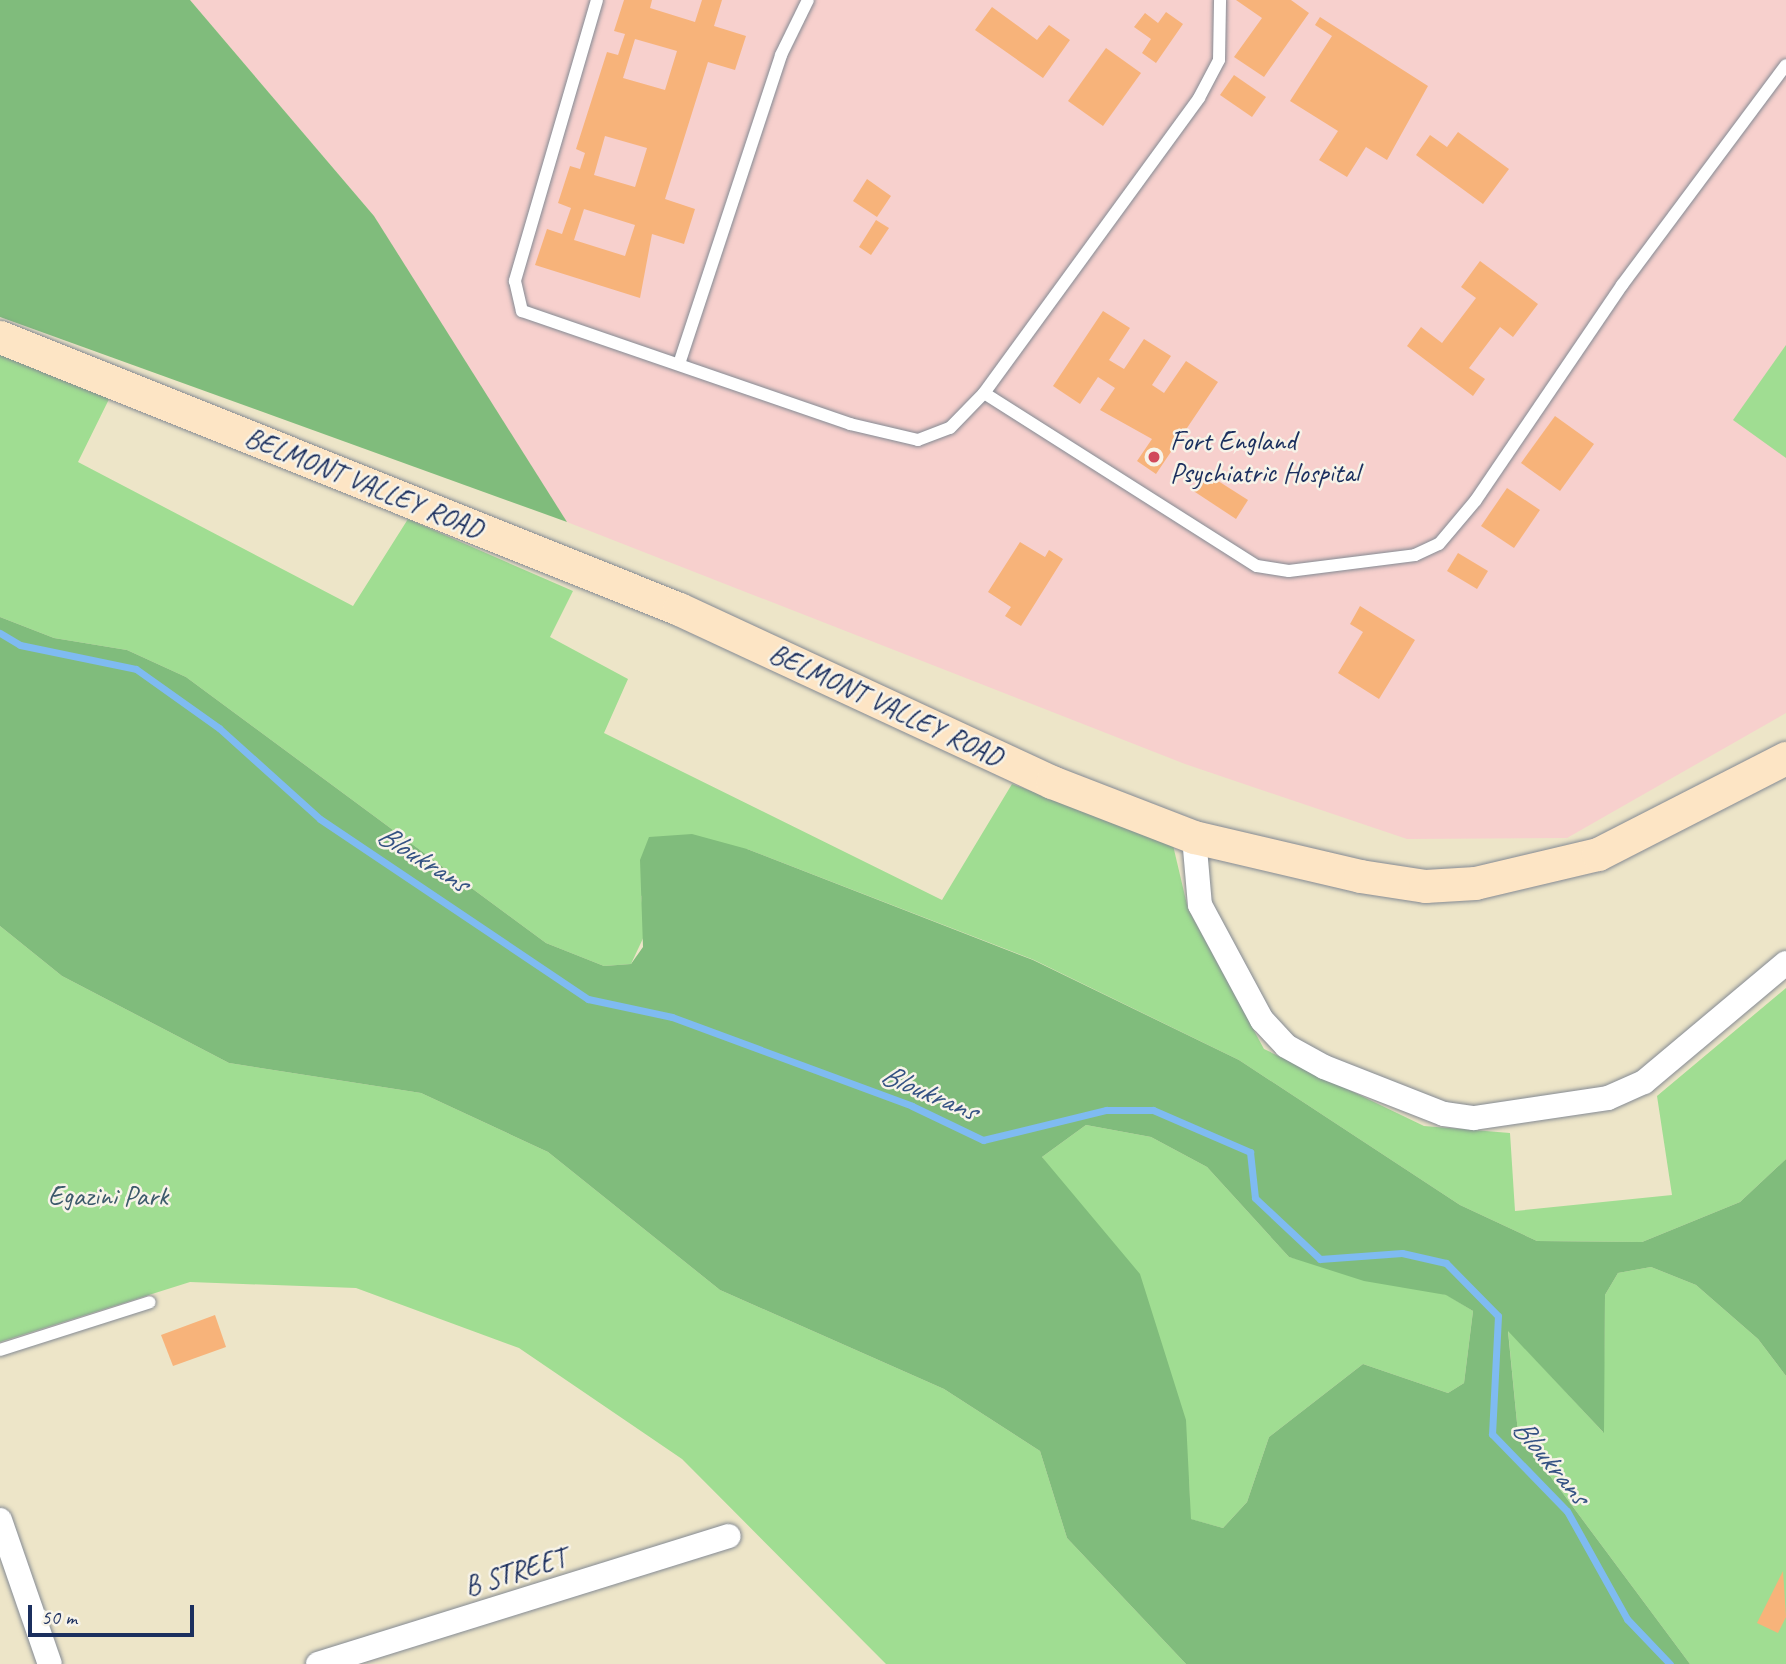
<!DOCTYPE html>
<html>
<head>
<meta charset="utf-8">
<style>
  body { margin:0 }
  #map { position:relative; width:1786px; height:1664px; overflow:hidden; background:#ede5c8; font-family:Caveat,sans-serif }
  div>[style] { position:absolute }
  .built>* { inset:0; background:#f7d0cd }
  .green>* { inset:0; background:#a0dd92 }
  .forest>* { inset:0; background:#80bc7c }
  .stream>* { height:7px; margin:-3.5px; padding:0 3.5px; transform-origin:3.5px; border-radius:3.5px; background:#7fbbf1 }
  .building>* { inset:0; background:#f7b37a }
  .roads { filter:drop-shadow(0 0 2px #848a93) drop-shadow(0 0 2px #848a93) }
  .lane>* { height:12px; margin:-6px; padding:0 6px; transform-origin:6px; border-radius:6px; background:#fff }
  .street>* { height:24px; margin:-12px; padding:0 12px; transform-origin:12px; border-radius:12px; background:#fff }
  .secondary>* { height:33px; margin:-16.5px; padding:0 16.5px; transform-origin:16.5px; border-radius:16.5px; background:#fde5c5 }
  .dots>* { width:19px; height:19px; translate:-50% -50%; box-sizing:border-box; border:4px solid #f7f3e8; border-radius:50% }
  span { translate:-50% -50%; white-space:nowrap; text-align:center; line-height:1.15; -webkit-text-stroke:5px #f7f3e8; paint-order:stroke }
  .poi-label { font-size:28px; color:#1b2f5e }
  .left { translate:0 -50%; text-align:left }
  .street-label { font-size:28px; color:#1b2f5e }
  .park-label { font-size:28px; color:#3c5a6b }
  .water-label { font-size:30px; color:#345283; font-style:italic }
  .scale { position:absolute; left:28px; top:1605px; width:166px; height:32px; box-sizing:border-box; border:4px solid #1b2f5e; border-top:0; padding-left:9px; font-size:21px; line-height:24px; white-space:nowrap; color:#1b2f5e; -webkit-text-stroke:5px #f7f3e8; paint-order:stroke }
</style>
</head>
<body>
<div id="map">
  <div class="built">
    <div style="clip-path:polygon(190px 0,1786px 0,1786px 713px,1567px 838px,1407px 839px,1185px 764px,567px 522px,477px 392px,374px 216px)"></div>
  </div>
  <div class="green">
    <div style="clip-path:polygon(0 344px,114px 389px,78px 462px,353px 606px,408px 519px,573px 591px,550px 637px,628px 679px,604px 733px,942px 900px,1012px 784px,1172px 841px,1188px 909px,1264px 1049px,1424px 1126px,1510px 1133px,1515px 1211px,1672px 1195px,1657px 1096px,1786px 988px,1786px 1159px,1740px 1202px,1642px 1242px,1537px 1241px,1460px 1205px,1239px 1060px,1034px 960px,747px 849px,641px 896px,646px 932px,631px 964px,604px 966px,546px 943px,186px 677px,127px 650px,54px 638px,0 617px)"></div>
    <div style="clip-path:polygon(1786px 345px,1786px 458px,1733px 420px)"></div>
    <div style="clip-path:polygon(0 926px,62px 976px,229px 1063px,421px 1093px,548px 1152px,720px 1290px,944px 1389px,1040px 1451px,1067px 1538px,1186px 1664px,886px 1664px,682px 1459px,519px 1348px,356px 1288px,190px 1282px,0 1342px)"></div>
    <div style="clip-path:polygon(1086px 1125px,1151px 1137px,1207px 1167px,1289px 1257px,1447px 1295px,1473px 1311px,1464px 1383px,1448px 1393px,1363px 1364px,1269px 1437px,1247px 1502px,1223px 1528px,1190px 1519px,1189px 1480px,1064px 1190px,1042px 1157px)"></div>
    <div style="clip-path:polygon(1651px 1267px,1696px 1285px,1758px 1339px,1786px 1376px,1786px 1664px,1690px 1664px,1518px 1433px,1508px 1330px,1603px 1432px,1605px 1295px,1618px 1273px)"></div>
  </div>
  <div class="forest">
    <div style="clip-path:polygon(0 0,190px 0,374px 216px,567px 522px,0 317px)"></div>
    <div style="clip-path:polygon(evenodd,0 617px,54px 638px,127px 650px,186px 677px,546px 943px,604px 966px,631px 964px,643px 947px,640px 860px,649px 837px,692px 834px,747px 849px,1033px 960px,1239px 1060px,1460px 1205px,1537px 1241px,1642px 1242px,1740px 1202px,1786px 1159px,1786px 1376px,1758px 1339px,1696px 1285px,1651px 1267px,1618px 1273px,1605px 1295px,1604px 1433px,1508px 1331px,1518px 1433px,1690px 1664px,1186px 1664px,1067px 1538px,1040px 1451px,944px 1389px,720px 1290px,548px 1152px,421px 1093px,229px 1063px,62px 976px,0 926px,0 617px,1086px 1125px,1151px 1137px,1207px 1167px,1289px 1257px,1364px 1281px,1446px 1295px,1473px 1311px,1464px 1383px,1448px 1393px,1363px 1364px,1269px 1437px,1247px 1502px,1223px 1528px,1191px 1519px,1186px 1420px,1140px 1274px,1042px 1157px,1086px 1125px)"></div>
  </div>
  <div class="stream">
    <div style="left:0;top:633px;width:23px;rotate:31deg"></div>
    <div style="left:20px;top:645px;width:118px;rotate:11.7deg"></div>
    <div style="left:136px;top:669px;width:102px;rotate:35.4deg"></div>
    <div style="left:219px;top:728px;width:136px;rotate:42deg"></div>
    <div style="left:320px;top:819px;width:323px;rotate:33.9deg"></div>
    <div style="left:588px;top:999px;width:86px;rotate:12.1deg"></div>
    <div style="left:672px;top:1017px;width:256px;rotate:20.3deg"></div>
    <div style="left:912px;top:1106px;width:79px;rotate:25.6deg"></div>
    <div style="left:983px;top:1140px;width:127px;rotate:-13.7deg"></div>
    <div style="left:1106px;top:1110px;width:47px"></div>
    <div style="left:1153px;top:1110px;width:106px;rotate:23.4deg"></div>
    <div style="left:1250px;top:1152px;width:46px;rotate:83.8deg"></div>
    <div style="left:1255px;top:1198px;width:89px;rotate:43.2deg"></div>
    <div style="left:1320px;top:1259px;width:82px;rotate:-4.2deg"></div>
    <div style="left:1402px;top:1253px;width:45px;rotate:12.8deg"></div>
    <div style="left:1446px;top:1263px;width:74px;rotate:45.5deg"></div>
    <div style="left:1498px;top:1316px;width:118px;rotate:92.9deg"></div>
    <div style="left:1492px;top:1434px;width:107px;rotate:45.8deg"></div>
    <div style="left:1567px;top:1511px;width:124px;rotate:60.9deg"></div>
    <div style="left:1627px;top:1619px;width:62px;rotate:46.3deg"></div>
  </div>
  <div class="building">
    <div style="clip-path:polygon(evenodd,624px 0,652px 0,650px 8px,695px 22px,702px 0,722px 0,714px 26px,746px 36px,735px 70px,708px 62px,665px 199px,695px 209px,684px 244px,652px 234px,640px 298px,535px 265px,547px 229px,562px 234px,571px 208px,558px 203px,570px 166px,580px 169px,585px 153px,576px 149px,607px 52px,618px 55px,625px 34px,614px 31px,624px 0,635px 39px,677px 51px,665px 90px,623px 78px,635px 39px,624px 0,605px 136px,647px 148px,635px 187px,594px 175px,605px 136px,624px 0,584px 209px,635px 225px,625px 256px,574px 240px,584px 209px)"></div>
    <div style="clip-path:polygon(1236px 0,1291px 0,1309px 13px,1264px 77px,1234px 57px,1262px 18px)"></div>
    <div style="clip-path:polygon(992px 7px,1037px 40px,1049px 25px,1070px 40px,1043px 78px,975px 30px)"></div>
    <div style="clip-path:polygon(1166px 12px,1183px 24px,1156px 63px,1142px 53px,1151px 39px,1134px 27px,1145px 13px,1158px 23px)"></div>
    <div style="clip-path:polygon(1320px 17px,1428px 86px,1387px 160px,1366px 147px,1347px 177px,1319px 160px,1338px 131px,1290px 101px,1332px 36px,1315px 25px)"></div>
    <div style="clip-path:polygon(1106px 48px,1141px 73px,1103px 126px,1068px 101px)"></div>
    <div style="clip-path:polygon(1234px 75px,1266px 97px,1252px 117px,1220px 95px)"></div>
    <div style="clip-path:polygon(1458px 132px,1509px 169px,1483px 204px,1416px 155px,1430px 135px,1447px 147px)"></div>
    <div style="clip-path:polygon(867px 179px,891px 196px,877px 217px,853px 201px)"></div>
    <div style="clip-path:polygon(876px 220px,889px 228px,871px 255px,859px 247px)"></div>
    <div style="clip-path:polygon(1480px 261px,1538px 304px,1513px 337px,1500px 327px,1469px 368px,1485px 379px,1473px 396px,1407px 346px,1421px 327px,1442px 343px,1476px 298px,1461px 287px)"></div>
    <div style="clip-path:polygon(1103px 311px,1130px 328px,1109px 360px,1124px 369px,1144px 339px,1171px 356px,1152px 385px,1164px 393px,1186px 361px,1218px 382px,1156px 474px,1137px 461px,1152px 439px,1100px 410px,1115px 388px,1098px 377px,1080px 404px,1053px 386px)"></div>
    <div style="clip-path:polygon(1555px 416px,1594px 444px,1560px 491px,1521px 463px)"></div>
    <div style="clip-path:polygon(1204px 472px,1248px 500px,1236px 519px,1192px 490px)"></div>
    <div style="clip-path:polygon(1507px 488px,1540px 510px,1514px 548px,1481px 526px)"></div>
    <div style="clip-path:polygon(1020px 542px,1045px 557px,1049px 550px,1063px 559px,1021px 626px,1005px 616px,1011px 607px,988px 592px)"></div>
    <div style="clip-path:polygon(1458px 553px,1488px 571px,1477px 589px,1447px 571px)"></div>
    <div style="clip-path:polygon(1360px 606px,1415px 640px,1379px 699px,1338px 673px,1363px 632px,1350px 624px)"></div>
    <div style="clip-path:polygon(215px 1315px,226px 1347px,173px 1366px,161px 1335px)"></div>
    <div style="clip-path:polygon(1783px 1571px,1786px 1617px,1778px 1633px,1757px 1623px)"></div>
  </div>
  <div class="roads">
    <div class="lane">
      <div style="left:597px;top:0;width:293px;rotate:106.3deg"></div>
      <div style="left:515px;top:281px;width:31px;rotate:77deg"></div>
      <div style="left:522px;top:311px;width:347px;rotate:19deg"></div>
      <div style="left:850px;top:424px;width:70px;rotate:13.2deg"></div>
      <div style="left:918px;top:440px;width:34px;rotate:-21deg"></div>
      <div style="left:950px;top:428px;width:49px;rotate:-45.8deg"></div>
      <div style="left:984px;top:393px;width:365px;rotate:-53.9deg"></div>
      <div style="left:1199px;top:98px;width:43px;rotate:-62.2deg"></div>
      <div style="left:1219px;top:60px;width:60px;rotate:-89deg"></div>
      <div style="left:679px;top:364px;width:325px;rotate:-71.7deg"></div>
      <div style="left:781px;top:55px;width:61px;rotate:-63.9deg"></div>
      <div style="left:984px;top:393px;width:323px;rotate:32.4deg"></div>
      <div style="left:1257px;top:566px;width:32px;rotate:9deg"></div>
      <div style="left:1289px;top:571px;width:127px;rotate:-7.2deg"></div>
      <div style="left:1415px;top:555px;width:26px;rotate:-25deg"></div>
      <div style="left:1439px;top:544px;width:57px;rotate:-49.9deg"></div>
      <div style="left:1476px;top:500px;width:260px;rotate:-55.8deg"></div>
      <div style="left:1622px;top:285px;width:274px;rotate:-53.3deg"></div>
      <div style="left:0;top:1350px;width:157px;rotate:-17.7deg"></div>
    </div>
    <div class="street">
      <div style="left:1194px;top:837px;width:68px;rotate:85deg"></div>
      <div style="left:1200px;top:905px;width:131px;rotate:61.7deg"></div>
      <div style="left:1262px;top:1020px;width:35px;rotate:47deg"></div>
      <div style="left:1286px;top:1046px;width:43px;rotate:28.9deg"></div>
      <div style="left:1324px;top:1067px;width:129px;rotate:21.4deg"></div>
      <div style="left:1444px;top:1114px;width:30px;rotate:8deg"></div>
      <div style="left:1474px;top:1118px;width:135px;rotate:-8.5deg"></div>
      <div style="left:1608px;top:1098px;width:39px;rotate:-24deg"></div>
      <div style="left:1644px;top:1082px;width:185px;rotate:-40deg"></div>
      <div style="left:0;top:1520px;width:152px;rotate:70.9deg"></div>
      <div style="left:318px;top:1664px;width:430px;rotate:-17.3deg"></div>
    </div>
    <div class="secondary">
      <div style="left:0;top:337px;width:731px;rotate:21.83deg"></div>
      <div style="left:679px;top:609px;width:411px;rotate:24.9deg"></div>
      <div style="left:1052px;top:782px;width:152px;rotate:21.2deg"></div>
      <div style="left:1194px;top:837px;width:171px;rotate:13.2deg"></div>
      <div style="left:1360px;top:876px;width:66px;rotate:8.7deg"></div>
      <div style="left:1425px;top:886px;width:50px;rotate:-3.4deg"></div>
      <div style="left:1475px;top:883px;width:126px;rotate:-13.3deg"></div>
      <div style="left:1598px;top:854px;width:211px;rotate:-27.1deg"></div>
    </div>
  </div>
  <div class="dots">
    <div style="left:1154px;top:457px;background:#d1495b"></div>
  </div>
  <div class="poi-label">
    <span class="left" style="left:1170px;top:457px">Fort England<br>Psychiatric Hospital</span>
  </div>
  <div class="street-label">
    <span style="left:364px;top:483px;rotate:22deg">BELMONT VALLEY ROAD</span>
    <span style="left:886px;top:705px;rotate:25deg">BELMONT VALLEY ROAD</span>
    <span style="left:515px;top:1572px;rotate:-17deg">B STREET</span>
  </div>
  <div class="park-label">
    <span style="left:108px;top:1196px">Egazini Park</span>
  </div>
  <div class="water-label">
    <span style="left:423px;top:858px;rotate:32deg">Bloukrans</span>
    <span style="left:929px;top:1092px;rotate:23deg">Bloukrans</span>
    <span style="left:1551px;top:1461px;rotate:50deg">Bloukrans</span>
  </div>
  <div class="scale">50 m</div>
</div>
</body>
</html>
